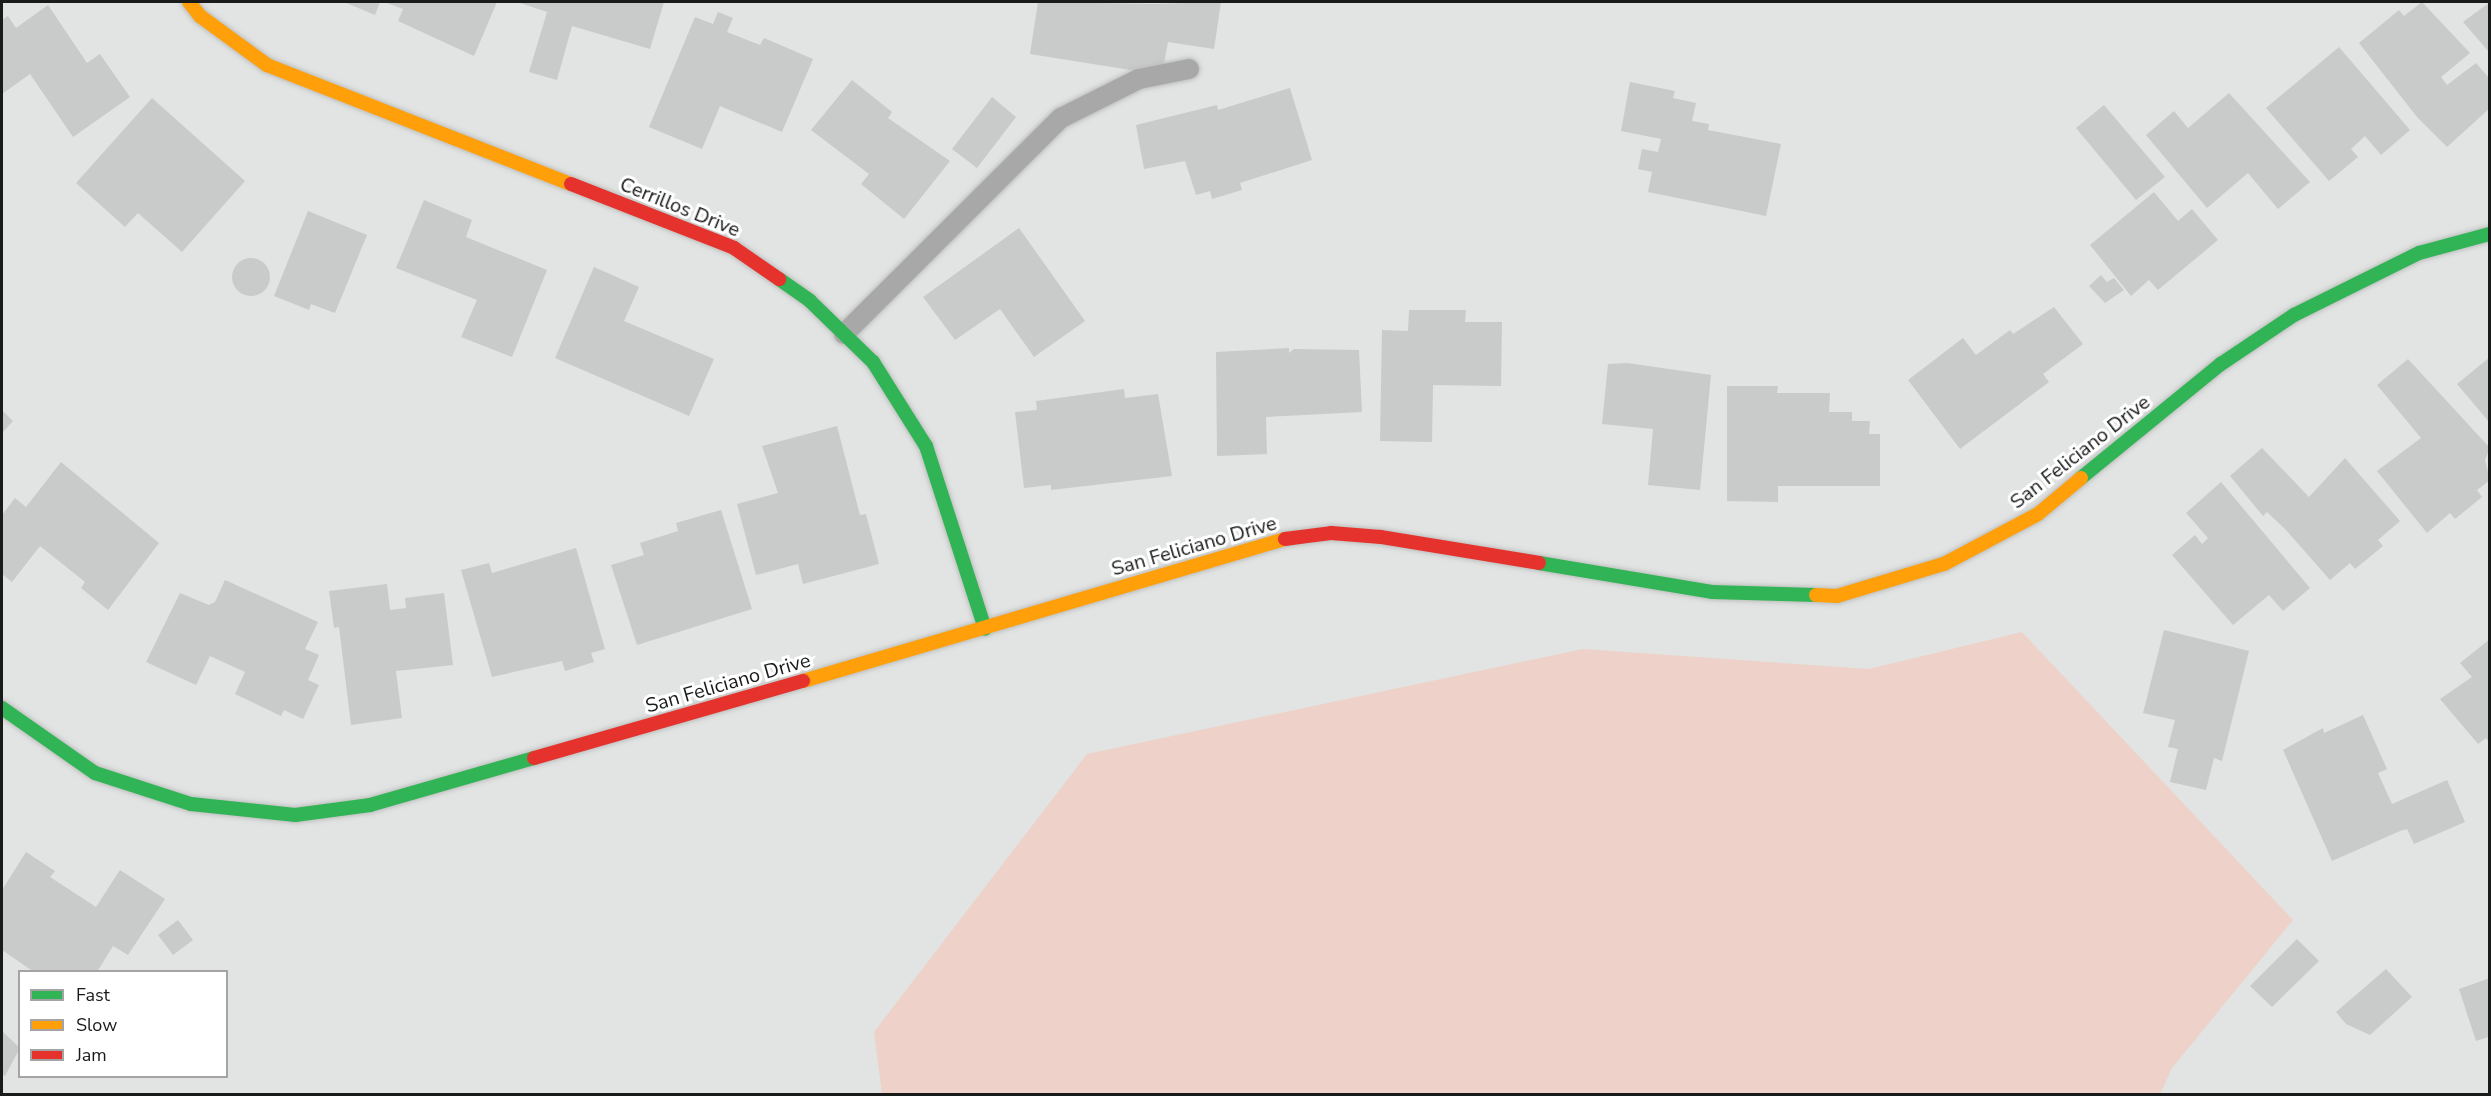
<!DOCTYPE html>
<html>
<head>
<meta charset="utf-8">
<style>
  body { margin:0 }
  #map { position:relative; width:2491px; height:1096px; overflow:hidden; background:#e1e4e2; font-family:"Nunito Sans",sans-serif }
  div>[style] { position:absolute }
  .green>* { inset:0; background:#eed1c8 }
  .building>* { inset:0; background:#c8cbc9 }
  .round { border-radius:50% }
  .roads { filter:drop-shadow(0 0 2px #bebfbe) drop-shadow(0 0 2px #bebfbe) }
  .lane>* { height:20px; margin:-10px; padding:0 10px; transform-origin:10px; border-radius:10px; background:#a7a8a7 }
  .fast>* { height:14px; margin:-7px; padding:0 7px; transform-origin:7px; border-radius:7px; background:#30b455 }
  .slow>* { height:14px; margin:-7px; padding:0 7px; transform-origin:7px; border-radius:7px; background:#ff9f0a }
  .jam>* { height:14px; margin:-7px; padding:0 7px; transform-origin:7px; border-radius:7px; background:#e5322d }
  span { translate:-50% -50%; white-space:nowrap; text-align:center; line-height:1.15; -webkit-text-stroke:6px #fff; paint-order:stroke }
  .street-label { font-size:20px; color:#191b1a }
  .frame { position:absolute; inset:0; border:3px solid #191b1a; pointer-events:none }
  .legend { position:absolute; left:18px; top:970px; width:210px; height:108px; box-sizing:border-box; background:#fff; border:2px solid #a3a4a3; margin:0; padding:8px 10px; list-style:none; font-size:18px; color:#191b1a }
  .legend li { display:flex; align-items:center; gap:12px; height:30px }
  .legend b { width:30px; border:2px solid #a3a4a3 }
</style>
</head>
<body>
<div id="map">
  <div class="green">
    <div style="clip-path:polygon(2022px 632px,2293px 920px,2172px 1068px,2160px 1094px,882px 1094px,874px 1032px,1087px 754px,1583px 649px,1869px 669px)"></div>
  </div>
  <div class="building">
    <div style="clip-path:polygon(344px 2px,380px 2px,375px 15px)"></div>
    <div style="clip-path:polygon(384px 2px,497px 2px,474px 56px,398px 21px,403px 9px)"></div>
    <div style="clip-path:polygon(517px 2px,664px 2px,650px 49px,572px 26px,557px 80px,529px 72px,547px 12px)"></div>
    <div style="clip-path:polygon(1038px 2px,1154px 4px,1221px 2px,1214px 49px,1168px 42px,1162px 75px,1030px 54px)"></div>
    <div style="clip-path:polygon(2422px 2px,2470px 53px,2441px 77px,2447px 85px,2476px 63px,2490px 79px,2490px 108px,2447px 147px,2417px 117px,2359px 43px,2399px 10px,2404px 16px)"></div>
    <div style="clip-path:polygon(2490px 2px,2490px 53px,2463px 22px)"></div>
    <div style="clip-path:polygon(48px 5px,87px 63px,100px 54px,130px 97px,73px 137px,30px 74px,2px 94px,2px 20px,8px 16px,16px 28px)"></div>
    <div style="clip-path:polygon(718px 12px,733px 18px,727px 32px,760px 45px,764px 38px,813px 59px,782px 132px,720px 106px,702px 149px,649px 127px,695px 17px,713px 24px)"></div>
    <div style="clip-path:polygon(2339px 47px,2410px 130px,2381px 155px,2365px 136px,2351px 149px,2358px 157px,2329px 181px,2266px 108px)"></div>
    <div style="clip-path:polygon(852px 80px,892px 112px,888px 118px,950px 161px,904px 219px,861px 184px,869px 174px,811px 130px)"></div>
    <div style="clip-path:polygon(1630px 82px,1675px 91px,1673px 98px,1696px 103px,1692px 121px,1709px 124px,1708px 130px,1781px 144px,1766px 216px,1648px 192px,1652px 172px,1638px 169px,1642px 149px,1658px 152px,1661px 139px,1621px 131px)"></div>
    <div style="clip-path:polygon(1290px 88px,1312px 160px,1240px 183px,1242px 190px,1212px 199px,1210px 191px,1196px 195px,1185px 161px,1144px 169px,1136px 125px,1217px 105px,1218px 110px)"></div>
    <div style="clip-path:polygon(2229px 93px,2310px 182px,2278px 209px,2248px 173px,2207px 208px,2146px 135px,2174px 111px,2188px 128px)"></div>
    <div style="clip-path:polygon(992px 97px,1016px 117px,977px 168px,952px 149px)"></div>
    <div style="clip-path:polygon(152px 98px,245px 181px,182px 252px,138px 213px,125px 227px,76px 183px)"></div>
    <div style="clip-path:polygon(2104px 105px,2165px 177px,2136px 200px,2076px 128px)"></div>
    <div style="clip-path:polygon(2154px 192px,2178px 221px,2192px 209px,2218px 240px,2158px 290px,2149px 280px,2131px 296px,2090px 245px)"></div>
    <div style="clip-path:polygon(424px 200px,472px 220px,466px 237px,547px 270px,512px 357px,461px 337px,477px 300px,396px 268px)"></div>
    <div style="clip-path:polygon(308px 211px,367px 235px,335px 313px,311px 304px,309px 310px,274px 296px)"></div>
    <div style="clip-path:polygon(1019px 228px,1085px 321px,1034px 357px,1000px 309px,955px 340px,923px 297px)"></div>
    <div class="round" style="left:232px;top:258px;width:38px;height:38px"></div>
    <div style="clip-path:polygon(594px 267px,639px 287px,624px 321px,714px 359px,689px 416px,555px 358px)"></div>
    <div style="clip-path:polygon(2101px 275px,2107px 282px,2114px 278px,2124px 290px,2105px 303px,2089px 286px)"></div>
    <div style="clip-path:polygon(2054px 307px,2083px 344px,2043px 374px,2049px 382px,1960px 449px,1908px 380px,1963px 338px,1976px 355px,2010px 330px,2013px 334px)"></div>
    <div style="clip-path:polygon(1409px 310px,1466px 310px,1465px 322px,1502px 322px,1501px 386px,1433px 385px,1432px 442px,1380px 441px,1382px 330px,1408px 331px)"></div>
    <div style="clip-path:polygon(1289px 348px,1289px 353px,1294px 349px,1359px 350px,1362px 412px,1266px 417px,1267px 454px,1217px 456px,1216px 352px)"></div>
    <div style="clip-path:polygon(2490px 357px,2490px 423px,2457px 384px)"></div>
    <div style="clip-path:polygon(2408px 359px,2490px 448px,2485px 460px,2490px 480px,2477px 490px,2482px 497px,2455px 519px,2450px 513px,2427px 533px,2377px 471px,2421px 438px,2377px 385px)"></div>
    <div style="clip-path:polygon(1627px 363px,1711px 375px,1700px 490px,1648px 485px,1653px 429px,1602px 424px,1608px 364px)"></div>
    <div style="clip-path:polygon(1727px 386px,1778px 386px,1777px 393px,1830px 393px,1829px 412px,1852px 412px,1852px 421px,1870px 421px,1869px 434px,1880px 434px,1880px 486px,1778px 486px,1778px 502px,1727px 501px)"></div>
    <div style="clip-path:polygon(1124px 389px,1125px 398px,1158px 394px,1172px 476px,1051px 490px,1051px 485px,1024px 488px,1015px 412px,1037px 410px,1036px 401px)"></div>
    <div style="clip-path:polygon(2px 410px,13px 421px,2px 433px)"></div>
    <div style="clip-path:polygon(837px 426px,860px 515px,866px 514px,879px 564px,803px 584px,798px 564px,756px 575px,737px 504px,778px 493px,762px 446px)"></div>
    <div style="clip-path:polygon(2262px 448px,2309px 497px,2345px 458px,2400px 521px,2378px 540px,2383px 546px,2355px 569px,2350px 563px,2330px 580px,2286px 530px,2267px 512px,2263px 516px,2230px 476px)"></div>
    <div style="clip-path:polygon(61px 462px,159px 543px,108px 610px,81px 588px,85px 582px,40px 546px,12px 582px,2px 574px,2px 515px,15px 498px,26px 507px)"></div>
    <div style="clip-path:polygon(2221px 482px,2310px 588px,2283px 611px,2269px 595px,2233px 625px,2172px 555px,2195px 535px,2202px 544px,2208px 538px,2186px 513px)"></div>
    <div style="clip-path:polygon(721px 510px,752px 609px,637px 645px,611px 565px,644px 555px,640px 543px,678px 531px,676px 523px)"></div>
    <div style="clip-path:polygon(576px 548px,605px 649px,591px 653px,594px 662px,565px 671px,562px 661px,492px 677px,461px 570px,489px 563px,492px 573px)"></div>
    <div style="clip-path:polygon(225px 580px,318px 622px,305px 649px,319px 655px,308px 680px,319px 685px,303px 719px,284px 710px,281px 716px,235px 694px,245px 672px,210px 656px,196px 685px,146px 662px,180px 593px,209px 605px,215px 602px)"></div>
    <div style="clip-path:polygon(387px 584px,390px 610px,406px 608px,405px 598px,444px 593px,453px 665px,396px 671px,402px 718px,351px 725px,339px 627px,334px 628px,329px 591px)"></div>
    <div style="clip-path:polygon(2164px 630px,2249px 651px,2222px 761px,2214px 758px,2206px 790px,2170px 782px,2178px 749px,2168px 747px,2175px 720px,2143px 713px)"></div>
    <div style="clip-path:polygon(2490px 639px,2490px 744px,2486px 738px,2478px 744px,2440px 699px,2472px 677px,2460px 663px)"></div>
    <div style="clip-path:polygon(2363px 715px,2387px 769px,2378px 773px,2392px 804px,2447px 780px,2465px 822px,2414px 844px,2407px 829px,2400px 831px,2332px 861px,2283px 750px,2323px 728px,2324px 733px)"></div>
    <div style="clip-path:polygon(26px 852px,55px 871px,50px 877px,96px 907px,120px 870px,165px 899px,128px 955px,113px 946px,97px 972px,34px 972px,2px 950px,2px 890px)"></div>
    <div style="clip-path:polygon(178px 920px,193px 940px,173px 955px,158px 935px)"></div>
    <div style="clip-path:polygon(2297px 939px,2319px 961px,2272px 1007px,2250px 986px)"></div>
    <div style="clip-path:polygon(2386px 969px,2412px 997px,2370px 1035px,2346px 1024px,2336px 1012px)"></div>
    <div style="clip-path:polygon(2490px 978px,2490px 1041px,2488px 1037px,2476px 1041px,2459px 989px)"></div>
    <div style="clip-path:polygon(2px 1031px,20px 1048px,5px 1076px,2px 1074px)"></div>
  </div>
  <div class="roads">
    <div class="lane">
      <div style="left:844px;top:334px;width:306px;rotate:-44.9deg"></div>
      <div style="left:1061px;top:118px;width:87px;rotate:-26.6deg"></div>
      <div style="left:1139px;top:79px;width:51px;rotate:-11.3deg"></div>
    </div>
    <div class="fast">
      <div style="left:779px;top:279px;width:38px;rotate:35deg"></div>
      <div style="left:810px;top:301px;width:88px;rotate:44.1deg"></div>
      <div style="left:873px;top:362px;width:99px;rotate:57.8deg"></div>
      <div style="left:926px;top:446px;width:192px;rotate:72.1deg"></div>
      <div style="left:2081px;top:478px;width:181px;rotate:-39.2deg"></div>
      <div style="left:2221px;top:364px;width:88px;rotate:-33.9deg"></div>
      <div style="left:2294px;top:315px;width:140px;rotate:-26.4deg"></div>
      <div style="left:2419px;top:253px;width:73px;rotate:-15deg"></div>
      <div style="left:1539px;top:563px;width:175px;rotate:9.5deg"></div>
      <div style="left:1712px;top:592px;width:104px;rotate:1.7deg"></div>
      <div style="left:2px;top:708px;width:113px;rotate:35deg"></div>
      <div style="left:95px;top:773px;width:101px;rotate:17.9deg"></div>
      <div style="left:191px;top:804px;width:105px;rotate:6deg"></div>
      <div style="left:295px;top:815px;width:76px;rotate:-7.6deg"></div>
      <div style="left:370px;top:805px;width:171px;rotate:-16deg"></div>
    </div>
    <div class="slow">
      <div style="left:189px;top:2px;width:18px;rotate:52deg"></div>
      <div style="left:200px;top:16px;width:83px;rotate:36.2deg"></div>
      <div style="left:267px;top:65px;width:326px;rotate:21.4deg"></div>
      <div style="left:1816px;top:595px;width:21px;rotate:3deg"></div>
      <div style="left:1837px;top:596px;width:112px;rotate:-16.7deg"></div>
      <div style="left:1944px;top:564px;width:106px;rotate:-28deg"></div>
      <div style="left:2038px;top:514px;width:56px;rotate:-39.9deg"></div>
      <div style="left:803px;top:681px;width:502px;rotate:-16.42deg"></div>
    </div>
    <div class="jam">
      <div style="left:571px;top:184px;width:175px;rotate:21.4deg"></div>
      <div style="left:734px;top:248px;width:55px;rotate:34.6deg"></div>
      <div style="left:1285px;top:539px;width:46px;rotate:-7.4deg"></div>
      <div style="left:1331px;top:533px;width:50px;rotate:4.6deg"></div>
      <div style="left:1381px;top:537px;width:160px;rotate:9.3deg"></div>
      <div style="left:534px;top:758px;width:280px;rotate:-16deg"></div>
    </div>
  </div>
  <div class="street-label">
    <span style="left:680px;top:207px;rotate:22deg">Cerrillos Drive</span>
    <span style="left:2080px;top:452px;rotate:-38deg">San Feliciano Drive</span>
    <span style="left:1194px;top:546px;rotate:-16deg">San Feliciano Drive</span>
    <span style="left:728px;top:683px;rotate:-16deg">San Feliciano Drive</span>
  </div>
  <div class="frame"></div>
  <ul class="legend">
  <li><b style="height:8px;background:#30b455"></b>Fast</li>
  <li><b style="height:8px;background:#ff9f0a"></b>Slow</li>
  <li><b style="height:8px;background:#e5322d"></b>Jam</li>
  </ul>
</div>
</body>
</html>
